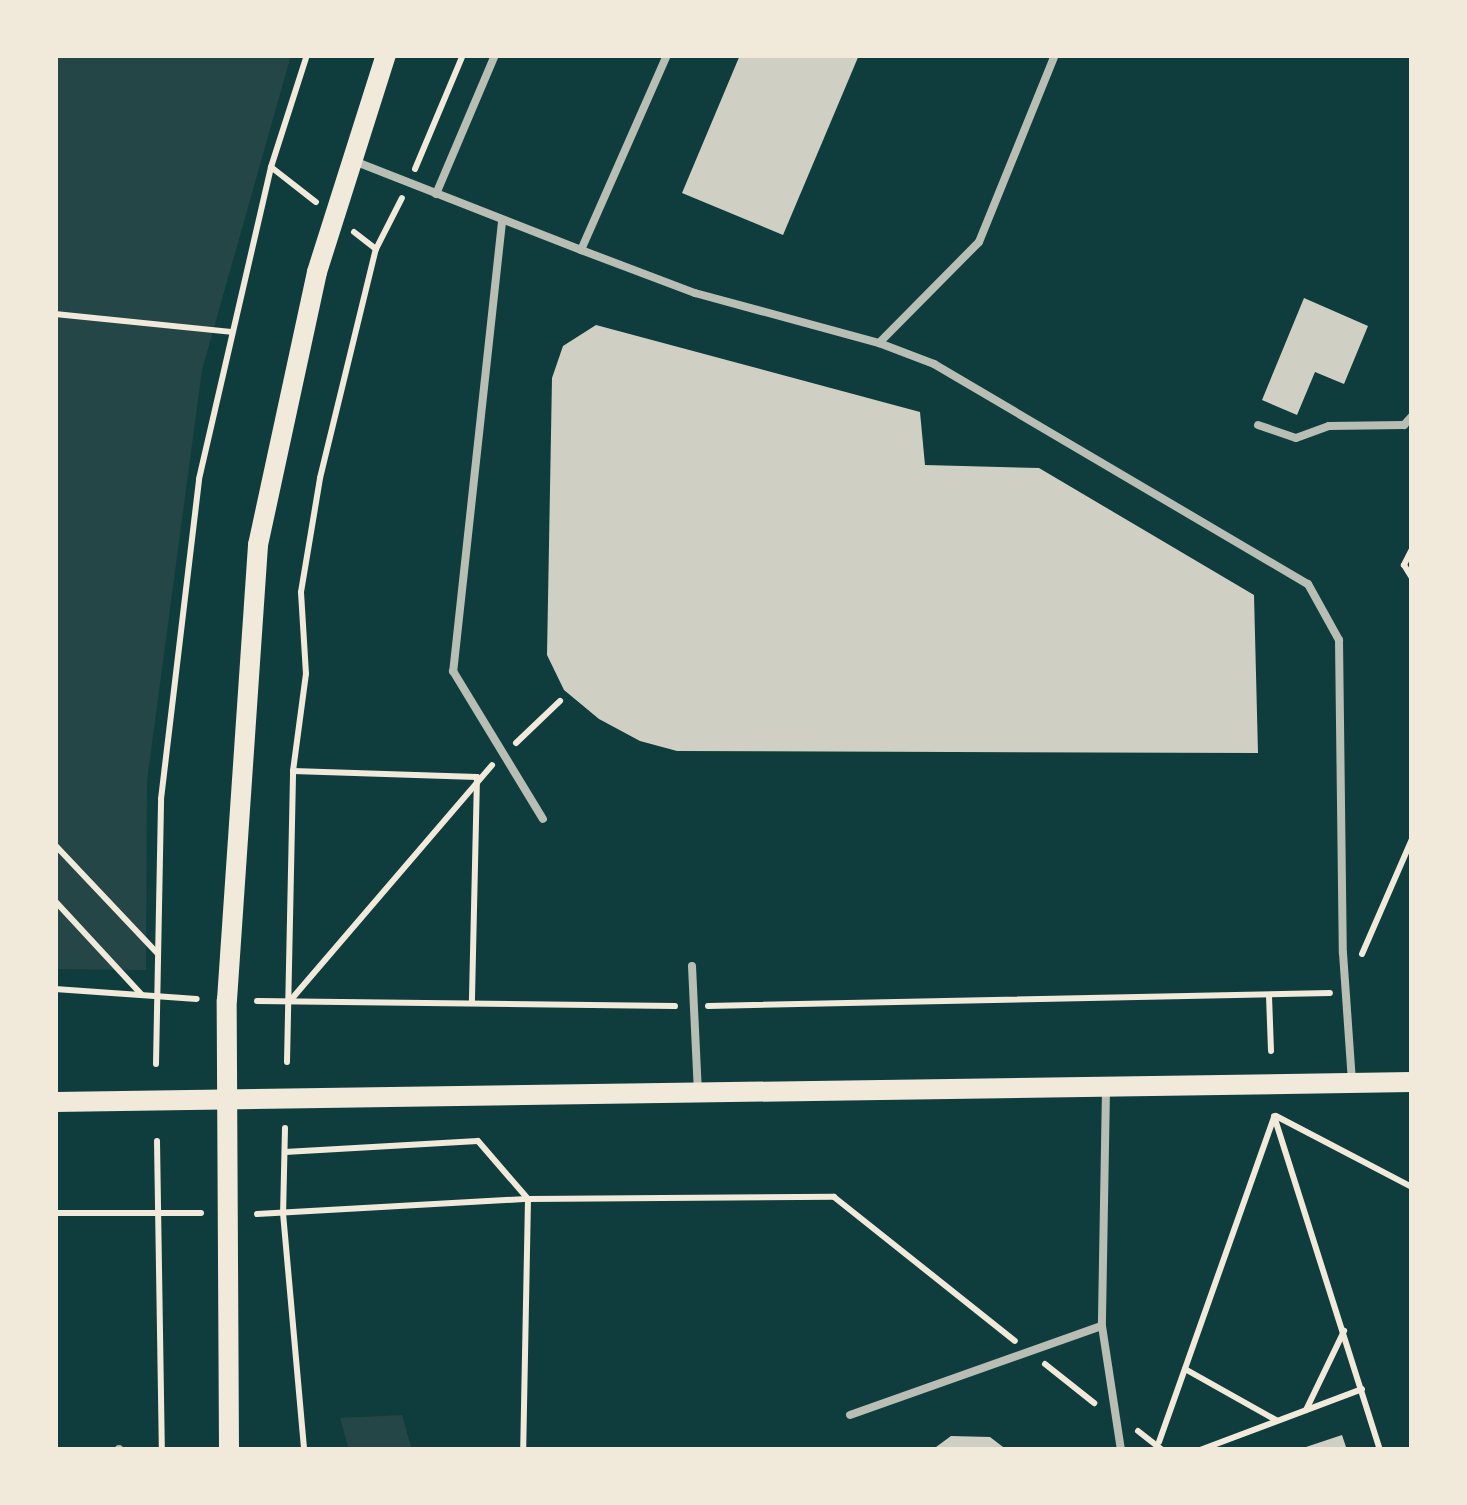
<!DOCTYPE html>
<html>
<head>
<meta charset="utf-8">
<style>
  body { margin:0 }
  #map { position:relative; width:1467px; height:1505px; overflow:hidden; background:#0f3d3e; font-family:"Source Sans 3",sans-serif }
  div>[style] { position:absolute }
  .green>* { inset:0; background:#244646 }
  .building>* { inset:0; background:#cfcfc3 }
  .path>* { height:6px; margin:-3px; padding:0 3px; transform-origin:3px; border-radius:3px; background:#f1e9da }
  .service>* { height:8px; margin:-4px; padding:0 4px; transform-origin:4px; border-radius:4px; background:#b8beb3 }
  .secondary>* { height:20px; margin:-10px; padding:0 10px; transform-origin:10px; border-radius:10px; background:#f1e9da }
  span { translate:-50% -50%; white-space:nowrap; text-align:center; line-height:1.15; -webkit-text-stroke:9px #f1e9da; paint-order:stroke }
  .frame { position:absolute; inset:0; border:58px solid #f1e9da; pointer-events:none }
</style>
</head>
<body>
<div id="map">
  <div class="green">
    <div style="clip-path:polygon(55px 55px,291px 55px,202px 370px,147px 781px,146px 970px,55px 969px)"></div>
    <div style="clip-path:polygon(402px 1415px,412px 1450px,349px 1450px,340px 1418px)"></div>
  </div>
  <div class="building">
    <div style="clip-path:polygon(740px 55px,859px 55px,783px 235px,682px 193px)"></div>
    <div style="clip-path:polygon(1304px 298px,1368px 326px,1344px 384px,1315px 372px,1297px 415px,1262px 400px)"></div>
    <div style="clip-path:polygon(596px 325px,920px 412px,925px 465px,1039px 468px,1254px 595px,1258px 753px,677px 751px,640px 741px,599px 719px,564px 690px,547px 655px,552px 378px,563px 346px)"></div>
    <div style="clip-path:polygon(1342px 1435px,1347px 1450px,1300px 1450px,1300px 1449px)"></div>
    <div style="clip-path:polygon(951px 1436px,990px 1437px,1007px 1450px,932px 1450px)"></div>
  </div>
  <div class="path">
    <div style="left:271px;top:167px;width:57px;rotate:37.9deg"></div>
    <div style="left:415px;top:169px;width:124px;rotate:-67.2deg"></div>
    <div style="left:354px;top:232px;width:28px;rotate:38deg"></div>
    <div style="left:55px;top:314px;width:177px;rotate:5.8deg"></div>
    <div style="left:1412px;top:549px;width:18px;rotate:117deg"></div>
    <div style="left:1404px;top:565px;width:15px;rotate:58deg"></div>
    <div style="left:516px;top:743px;width:61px;rotate:-43.7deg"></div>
    <div style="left:293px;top:771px;width:184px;rotate:1.9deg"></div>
    <div style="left:477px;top:777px;width:226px;rotate:91.3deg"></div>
    <div style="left:55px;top:845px;width:149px;rotate:46.6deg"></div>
    <div style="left:55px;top:901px;width:128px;rotate:47.2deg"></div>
    <div style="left:1362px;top:954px;width:125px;rotate:-66.5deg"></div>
    <div style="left:55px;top:989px;width:142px;rotate:4deg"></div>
    <div style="left:1269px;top:996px;width:55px;rotate:87.9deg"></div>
    <div style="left:257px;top:1001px;width:418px;rotate:0.7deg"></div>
    <div style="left:289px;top:1002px;width:312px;rotate:-49.4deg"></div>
    <div style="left:708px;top:1006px;width:622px;rotate:-1.2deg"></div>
    <div style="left:287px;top:1062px;width:291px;rotate:-88.8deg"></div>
    <div style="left:293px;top:771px;width:98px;rotate:-82.4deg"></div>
    <div style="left:306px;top:674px;width:82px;rotate:-93.5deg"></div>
    <div style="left:301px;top:592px;width:116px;rotate:-80.5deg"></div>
    <div style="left:320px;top:478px;width:236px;rotate:-76.3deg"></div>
    <div style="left:376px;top:249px;width:57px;rotate:-63deg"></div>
    <div style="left:156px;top:1064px;width:265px;rotate:-88.9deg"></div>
    <div style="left:161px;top:799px;width:322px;rotate:-83.2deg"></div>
    <div style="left:199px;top:479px;width:320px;rotate:-77deg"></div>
    <div style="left:271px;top:167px;width:118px;rotate:-72.2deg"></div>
    <div style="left:1274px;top:1116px;width:350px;rotate:72.4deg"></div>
    <div style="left:1276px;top:1116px;width:153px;rotate:27.6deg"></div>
    <div style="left:285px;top:1128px;width:85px;rotate:91.3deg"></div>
    <div style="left:283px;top:1213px;width:238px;rotate:84.9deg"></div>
    <div style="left:157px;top:1141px;width:309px;rotate:89.1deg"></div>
    <div style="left:285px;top:1152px;width:193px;rotate:-3.3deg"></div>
    <div style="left:478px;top:1141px;width:77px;rotate:49.2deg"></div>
    <div style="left:528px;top:1199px;width:251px;rotate:91.1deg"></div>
    <div style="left:55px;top:1213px;width:146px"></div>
    <div style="left:257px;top:1214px;width:271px;rotate:-3.2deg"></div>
    <div style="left:528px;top:1199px;width:306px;rotate:-0.4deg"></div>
    <div style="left:834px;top:1197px;width:231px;rotate:38.5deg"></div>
    <div style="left:1045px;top:1364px;width:63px;rotate:38.5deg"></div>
    <div style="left:1185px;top:1369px;width:104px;rotate:29.3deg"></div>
    <div style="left:1306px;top:1410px;width:88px;rotate:-64.3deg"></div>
    <div style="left:1138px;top:1431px;width:31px;rotate:38deg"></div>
    <div style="left:1159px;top:1442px;width:344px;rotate:-70.5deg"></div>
    <div style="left:1200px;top:1450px;width:173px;rotate:-20.6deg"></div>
  </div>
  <div class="service">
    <div style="left:354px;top:161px;width:244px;rotate:21.4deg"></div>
    <div style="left:581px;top:250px;width:213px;rotate:-66.2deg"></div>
    <div style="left:436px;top:194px;width:151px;rotate:-67deg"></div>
    <div style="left:502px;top:222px;width:452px;rotate:96.2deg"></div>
    <div style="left:453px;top:671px;width:173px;rotate:58.7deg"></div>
    <div style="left:581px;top:250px;width:122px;rotate:20.7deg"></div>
    <div style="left:695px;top:293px;width:191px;rotate:15.2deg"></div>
    <div style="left:879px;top:343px;width:59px;rotate:20.9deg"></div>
    <div style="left:934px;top:364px;width:434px;rotate:30.5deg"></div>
    <div style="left:1308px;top:584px;width:64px;rotate:61deg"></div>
    <div style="left:1339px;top:640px;width:313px;rotate:89.3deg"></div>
    <div style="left:1343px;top:953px;width:130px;rotate:86deg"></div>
    <div style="left:879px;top:343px;width:142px;rotate:-45.3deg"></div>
    <div style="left:979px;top:242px;width:202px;rotate:-67.9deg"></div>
    <div style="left:1258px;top:425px;width:40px;rotate:18.9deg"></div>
    <div style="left:1296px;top:438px;width:35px;rotate:-20deg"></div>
    <div style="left:1329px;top:426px;width:75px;rotate:-0.8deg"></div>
    <div style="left:1404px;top:425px;width:12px;rotate:-48deg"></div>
    <div style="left:692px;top:966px;width:126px;rotate:87.3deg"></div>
    <div style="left:1106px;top:1089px;width:237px;rotate:91deg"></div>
    <div style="left:1102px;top:1326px;width:125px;rotate:81.3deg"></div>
    <div style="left:850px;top:1415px;width:267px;rotate:-19.5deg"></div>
    <div style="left:119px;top:1450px;width:1px;rotate:-90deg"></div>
  </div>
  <div class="secondary">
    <div style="left:55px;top:1102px;width:1357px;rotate:-0.84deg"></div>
    <div style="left:229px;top:1450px;width:450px;rotate:-90.3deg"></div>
    <div style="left:227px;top:1000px;width:456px;rotate:-86.1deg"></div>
    <div style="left:258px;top:545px;width:279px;rotate:-77.8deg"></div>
    <div style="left:317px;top:272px;width:228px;rotate:-72.4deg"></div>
  </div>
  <div class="frame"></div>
</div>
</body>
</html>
